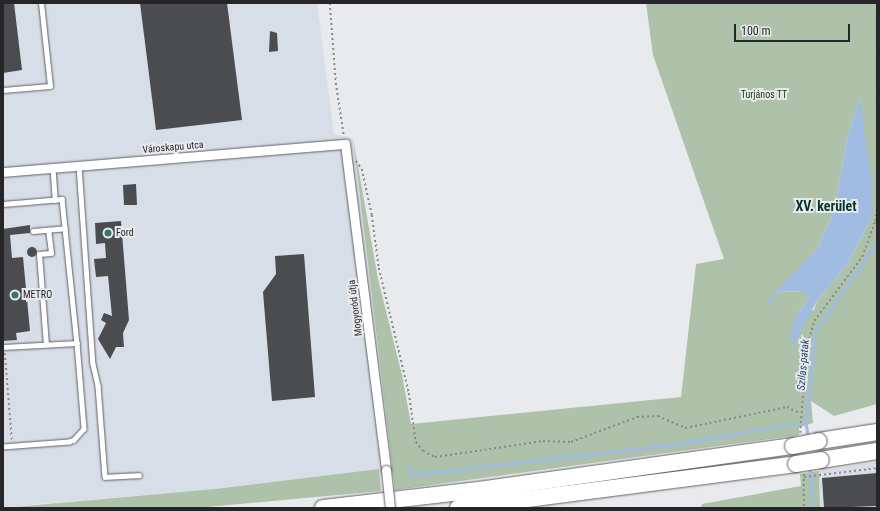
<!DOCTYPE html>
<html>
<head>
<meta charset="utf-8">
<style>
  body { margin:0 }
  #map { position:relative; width:880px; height:511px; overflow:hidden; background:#e8eaee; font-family:"Roboto Condensed",sans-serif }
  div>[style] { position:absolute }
  .built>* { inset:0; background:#d8dee8 }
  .green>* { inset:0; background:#aec1a9 }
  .water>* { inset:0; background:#a1bce2 }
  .stream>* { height:2.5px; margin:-1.25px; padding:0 1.25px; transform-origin:1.25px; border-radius:1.25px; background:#a1bce2 }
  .building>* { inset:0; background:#4a4c4f }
  .round { border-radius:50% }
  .path>* { height:1.5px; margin-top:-0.75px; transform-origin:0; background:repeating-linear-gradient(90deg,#87888b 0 2px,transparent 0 5px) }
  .roads { filter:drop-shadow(0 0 1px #5f6164) drop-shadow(0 0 1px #5f6164) }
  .lane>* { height:4.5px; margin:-2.25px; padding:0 2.25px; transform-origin:2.25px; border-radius:2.25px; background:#fff }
  .street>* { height:9px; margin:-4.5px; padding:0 4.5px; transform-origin:4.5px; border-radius:4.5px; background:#fff }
  .highway>* { height:16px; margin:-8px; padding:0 8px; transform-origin:8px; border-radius:8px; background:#fff }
  .bridges { filter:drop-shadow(0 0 1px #5f6164) drop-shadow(0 0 1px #5f6164) }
  .street-bridge>* { height:9px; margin:-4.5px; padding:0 4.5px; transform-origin:4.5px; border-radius:4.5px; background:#fff }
  .highway-bridge>* { height:16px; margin:-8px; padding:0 8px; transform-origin:8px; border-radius:8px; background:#fff }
  .dots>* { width:11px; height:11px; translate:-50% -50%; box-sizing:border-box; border:2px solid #e8eaee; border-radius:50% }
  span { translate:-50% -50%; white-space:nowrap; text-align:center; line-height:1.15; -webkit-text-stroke:4px #e8eaee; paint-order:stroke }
  .park-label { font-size:10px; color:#133b06 }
  .street-label { font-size:10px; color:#262628 }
  .poi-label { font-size:10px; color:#262628 }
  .left { translate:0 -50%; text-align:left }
  .water-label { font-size:11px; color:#1e4171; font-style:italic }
  .district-label { font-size:14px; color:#023727; font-weight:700 }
  .frame { position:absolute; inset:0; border:4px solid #262628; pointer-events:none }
  .scale { position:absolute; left:734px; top:24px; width:116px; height:18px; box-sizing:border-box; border:2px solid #262628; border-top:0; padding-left:5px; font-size:12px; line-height:14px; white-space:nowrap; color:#262628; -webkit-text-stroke:3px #e8eaee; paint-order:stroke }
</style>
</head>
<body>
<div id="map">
  <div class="built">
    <div style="clip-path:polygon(3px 3px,317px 3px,334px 134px,353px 138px,392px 470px,379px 469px,215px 489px,3px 507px)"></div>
    <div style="clip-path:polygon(877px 462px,877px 508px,820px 508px,819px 471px)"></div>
  </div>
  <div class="green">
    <div style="clip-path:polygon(evenodd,646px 3px,877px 3px,877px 404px,834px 416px,811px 401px,813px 423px,799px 427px,799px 435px,395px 490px,353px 138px,378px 279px,402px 375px,411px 424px,681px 397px,696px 264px,724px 259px,653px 55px,646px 3px,860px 98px,872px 217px,846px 266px,817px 301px,814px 310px,797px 315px,809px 298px,805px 291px,776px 292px,817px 249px,834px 211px,848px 135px,860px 98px)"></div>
    <div style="clip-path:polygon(379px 469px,381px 491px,196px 508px,3px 508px,215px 489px)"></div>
    <div style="clip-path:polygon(819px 471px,820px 508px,701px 508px,702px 504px,801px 486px,800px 474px)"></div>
  </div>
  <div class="water">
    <div style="clip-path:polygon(860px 97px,872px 184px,872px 217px,846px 266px,817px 301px,793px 346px,790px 336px,797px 315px,809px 298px,804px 291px,775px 292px,817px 249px,834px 211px,848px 135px)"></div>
  </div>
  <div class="stream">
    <div style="left:769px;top:303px;width:13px;rotate:-61deg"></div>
    <div style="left:808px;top:438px;width:13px;rotate:-99deg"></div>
    <div style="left:806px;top:425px;width:93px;rotate:-84.5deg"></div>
    <div style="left:815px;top:332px;width:109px;rotate:-55.4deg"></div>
    <div style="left:409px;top:467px;width:8px;rotate:83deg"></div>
    <div style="left:410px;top:475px;width:261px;rotate:-6.6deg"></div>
    <div style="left:669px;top:445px;width:119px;rotate:-9.7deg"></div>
    <div style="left:786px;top:425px;width:20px"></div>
    <div style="left:810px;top:467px;width:41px;rotate:85.8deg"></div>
  </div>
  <div class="building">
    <div style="clip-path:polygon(3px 3px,14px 3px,22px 70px,3px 73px)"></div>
    <div style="clip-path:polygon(140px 3px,227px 3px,242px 120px,156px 130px)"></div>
    <div style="clip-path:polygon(270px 31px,277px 33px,278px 51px,269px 52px)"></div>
    <div style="clip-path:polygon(136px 184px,137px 205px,124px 205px,123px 185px)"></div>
    <div style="clip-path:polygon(121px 221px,129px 320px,123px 333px,124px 347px,116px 347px,110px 359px,98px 339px,106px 323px,101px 320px,104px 313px,112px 316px,108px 276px,96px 277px,94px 259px,106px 258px,105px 243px,96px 244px,95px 223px)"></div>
    <div style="clip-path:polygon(30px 225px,30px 233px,10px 235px,12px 258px,23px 257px,30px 331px,16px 333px,17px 340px,3px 341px,3px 229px)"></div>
    <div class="round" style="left:27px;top:247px;width:10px;height:10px"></div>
    <div style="clip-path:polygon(304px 254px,315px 397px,272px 401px,263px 292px,276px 274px,275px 256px)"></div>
    <div style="clip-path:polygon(877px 473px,877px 506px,824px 508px,822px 478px)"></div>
  </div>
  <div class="path">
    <div style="left:330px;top:3px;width:80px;rotate:85.7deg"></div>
    <div style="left:336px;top:83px;width:54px;rotate:81.4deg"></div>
    <div style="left:877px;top:16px;width:95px;rotate:90deg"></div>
    <div style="left:356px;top:161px;width:10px;rotate:53deg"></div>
    <div style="left:362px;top:169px;width:47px;rotate:77.7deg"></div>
    <div style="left:372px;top:215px;width:53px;rotate:82.5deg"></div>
    <div style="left:379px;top:268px;width:129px;rotate:76.5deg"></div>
    <div style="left:409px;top:393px;width:49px;rotate:81.9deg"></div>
    <div style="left:416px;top:442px;width:11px;rotate:52deg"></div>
    <div style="left:423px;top:451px;width:13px;rotate:27deg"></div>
    <div style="left:435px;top:457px;width:109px;rotate:-8.4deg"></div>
    <div style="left:543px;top:441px;width:28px;rotate:2deg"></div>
    <div style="left:571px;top:442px;width:71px;rotate:-20.7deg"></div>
    <div style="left:637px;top:417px;width:21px;rotate:-3deg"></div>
    <div style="left:658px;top:416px;width:30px;rotate:24deg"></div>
    <div style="left:685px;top:428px;width:104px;rotate:-11.6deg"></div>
    <div style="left:787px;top:407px;width:14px;rotate:25deg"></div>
    <div style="left:5px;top:353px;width:87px;rotate:85.4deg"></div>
    <div style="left:800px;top:433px;width:84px;rotate:-85.9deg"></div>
    <div style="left:806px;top:349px;width:29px;rotate:-74deg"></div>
    <div style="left:814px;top:321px;width:80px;rotate:-53.1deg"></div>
    <div style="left:862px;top:257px;width:38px;rotate:-70deg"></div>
    <div style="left:875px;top:221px;width:14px;rotate:-82deg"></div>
    <div style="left:804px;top:474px;width:34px;rotate:90deg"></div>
    <div style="left:804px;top:477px;width:74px;rotate:-7deg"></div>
  </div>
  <div class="roads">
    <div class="lane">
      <div style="left:3px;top:90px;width:47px;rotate:-4.9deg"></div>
      <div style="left:50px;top:86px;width:83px;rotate:-96.2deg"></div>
      <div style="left:79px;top:166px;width:198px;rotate:86deg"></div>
      <div style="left:93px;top:364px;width:23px;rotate:77deg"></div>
      <div style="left:98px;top:386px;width:91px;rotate:85.6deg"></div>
      <div style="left:105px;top:477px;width:34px;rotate:-3deg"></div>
      <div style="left:53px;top:168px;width:32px;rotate:86deg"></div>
      <div style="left:3px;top:204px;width:59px;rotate:-4.8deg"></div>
      <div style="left:62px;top:199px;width:145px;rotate:84.1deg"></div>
      <div style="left:77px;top:343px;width:86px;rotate:85.3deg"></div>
      <div style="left:84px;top:429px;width:15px;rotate:132deg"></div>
      <div style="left:74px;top:440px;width:5px;rotate:158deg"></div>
      <div style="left:69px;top:442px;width:66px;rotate:175.7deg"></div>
      <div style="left:33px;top:231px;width:32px;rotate:-5deg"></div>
      <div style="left:46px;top:345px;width:91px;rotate:-94.4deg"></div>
      <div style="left:39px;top:254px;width:12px;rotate:-5deg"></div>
      <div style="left:51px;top:253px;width:23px;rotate:-97deg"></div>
      <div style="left:3px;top:347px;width:74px;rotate:-3.1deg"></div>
    </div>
    <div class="street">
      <div style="left:3px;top:172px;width:343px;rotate:-4.7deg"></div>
      <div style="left:345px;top:144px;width:329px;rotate:82.8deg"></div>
    </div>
    <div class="highway">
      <div style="left:819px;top:441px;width:59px;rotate:-8.8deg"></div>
      <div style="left:821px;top:460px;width:57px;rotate:-9.1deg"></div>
      <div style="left:323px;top:508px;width:157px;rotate:-6.6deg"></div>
      <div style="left:479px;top:490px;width:317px;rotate:-8deg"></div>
      <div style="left:458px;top:508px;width:341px;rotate:-7.4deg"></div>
    </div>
  </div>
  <div class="bridges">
    <div class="street-bridge">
      <div style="left:386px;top:470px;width:38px;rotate:84deg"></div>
    </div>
    <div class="highway-bridge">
      <div style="left:793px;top:446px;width:26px;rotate:-11deg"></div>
      <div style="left:796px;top:464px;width:25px;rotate:-9deg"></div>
    </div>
  </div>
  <div class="dots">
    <div style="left:108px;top:233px;background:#3b7660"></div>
    <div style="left:15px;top:295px;background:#3b7660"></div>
  </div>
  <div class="park-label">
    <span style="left:764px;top:95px">Turjános TT</span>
  </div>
  <div class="street-label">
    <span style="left:173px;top:147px;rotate:-5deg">Városkapu utca</span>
    <span style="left:355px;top:308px;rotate:-97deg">Mogyoród útja</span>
  </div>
  <div class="poi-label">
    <span class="left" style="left:116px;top:233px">Ford</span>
    <span class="left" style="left:23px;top:295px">METRO</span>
  </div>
  <div class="water-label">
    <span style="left:804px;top:365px;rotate:-85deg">Szilas-patak</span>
  </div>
  <div class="district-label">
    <span style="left:826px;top:206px">XV. kerület</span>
  </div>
  <div class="frame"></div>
  <div class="scale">100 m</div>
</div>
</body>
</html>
